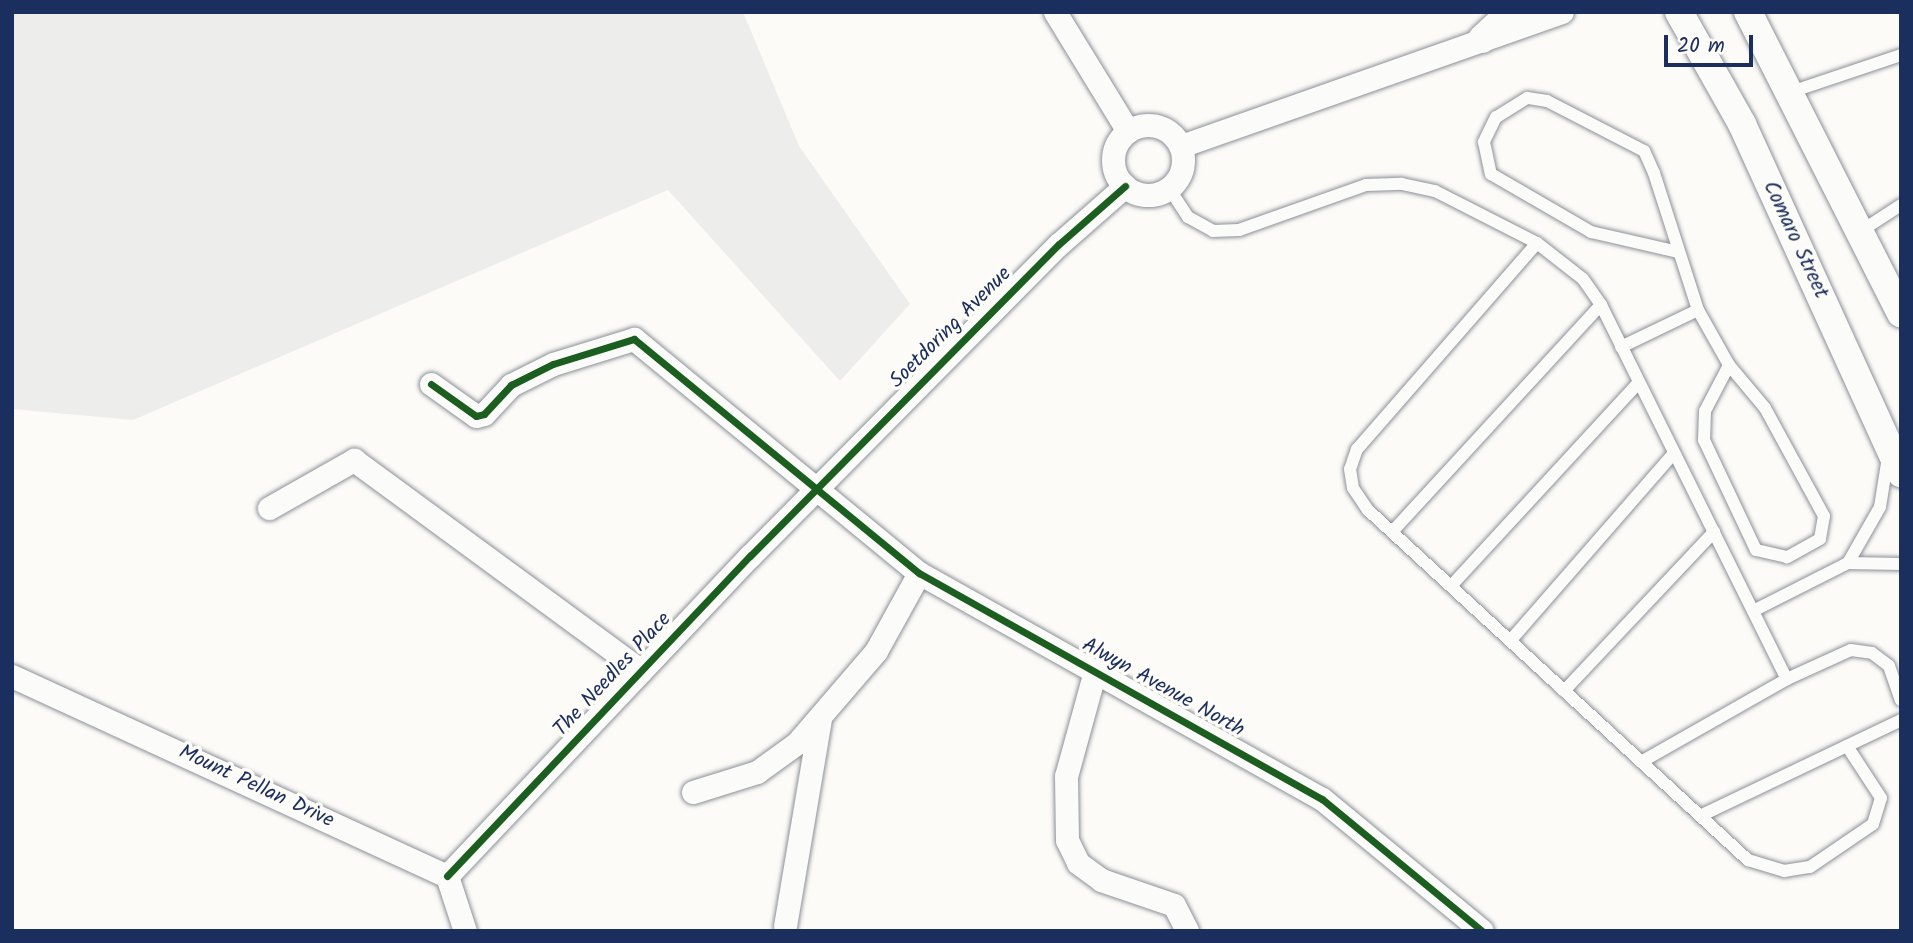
<!DOCTYPE html>
<html>
<head>
<meta charset="utf-8">
<style>
  body { margin:0 }
  #map { position:relative; width:1913px; height:943px; overflow:hidden; background:#fcfbf8; font-family:Kalam,sans-serif }
  div>[style] { position:absolute }
  .green>* { inset:0; background:#ededec }
  .roads { filter:drop-shadow(0 0 2px #8c9097) drop-shadow(0 0 2px #8c9097) }
  .service>* { height:12px; margin:-6px; padding:0 6px; transform-origin:6px; border-radius:6px; background:#fbfbf9 }
  .minor>* { height:23px; margin:-11.5px; padding:0 11.5px; transform-origin:11.5px; border-radius:11.5px; background:#fbfbf9 }
  .minor>.ring { margin:-11.5px; padding:0; box-sizing:content-box; background:none; border:23px solid #fbfbf9; border-radius:50% }
  .tertiary>* { height:28px; margin:-14px; padding:0 14px; transform-origin:14px; border-radius:14px; background:#fbfbf9 }
  .cycleway>* { height:7px; margin:-3.5px; padding:0 3.5px; transform-origin:3.5px; border-radius:3.5px; background:#1b5e20 }
  span { translate:-50% -50%; white-space:nowrap; text-align:center; line-height:1.15; -webkit-text-stroke:7px #fdfcf7; paint-order:stroke }
  .street-label { font-size:21px; color:#1b2f5e }
  .frame { position:absolute; inset:0; border:14px solid #1b2f5e; pointer-events:none }
  .scale { position:absolute; left:1664px; top:35px; width:89px; height:32px; box-sizing:border-box; border:4px solid #1b2f5e; border-top:0; padding-left:9px; font-size:21px; line-height:24px; white-space:nowrap; color:#1b2f5e; -webkit-text-stroke:5px #fdfcf7; paint-order:stroke }
</style>
</head>
<body>
<div id="map">
  <div class="green">
    <div style="clip-path:polygon(12px 12px,743px 12px,799px 146px,910px 304px,840px 381px,668px 190px,133px 420px,12px 409px)"></div>
  </div>
  <div class="roads">
    <div class="service">
      <div style="left:1791px;top:92px;width:116px;rotate:-18.6deg"></div>
      <div style="left:1169px;top:188px;width:35px;rotate:57deg"></div>
      <div style="left:1188px;top:217px;width:29px;rotate:29deg"></div>
      <div style="left:1213px;top:231px;width:26px;rotate:-2deg"></div>
      <div style="left:1239px;top:230px;width:135px;rotate:-19.5deg"></div>
      <div style="left:1366px;top:185px;width:36px;rotate:-2deg"></div>
      <div style="left:1402px;top:184px;width:34px;rotate:12deg"></div>
      <div style="left:1435px;top:191px;width:114px;rotate:27deg"></div>
      <div style="left:1537px;top:243px;width:58px;rotate:38deg"></div>
      <div style="left:1583px;top:279px;width:32px;rotate:55deg"></div>
      <div style="left:1601px;top:305px;width:418px;rotate:63.6deg"></div>
      <div style="left:1787px;top:679px;width:70px;rotate:-24.4deg"></div>
      <div style="left:1851px;top:650px;width:21px;rotate:8deg"></div>
      <div style="left:1872px;top:653px;width:21px;rotate:37deg"></div>
      <div style="left:1889px;top:666px;width:36px;rotate:71deg"></div>
      <div style="left:1861px;top:231px;width:48px;rotate:-33deg"></div>
      <div style="left:1537px;top:243px;width:274px;rotate:131.1deg"></div>
      <div style="left:1357px;top:449px;width:21px;rotate:109deg"></div>
      <div style="left:1350px;top:469px;width:19px;rotate:81deg"></div>
      <div style="left:1353px;top:488px;width:27px;rotate:56deg"></div>
      <div style="left:1368px;top:510px;width:517px;rotate:42.65deg"></div>
      <div style="left:1748px;top:860px;width:38px;rotate:17deg"></div>
      <div style="left:1784px;top:871px;width:26px;rotate:-9deg"></div>
      <div style="left:1810px;top:867px;width:76px;rotate:-34.3deg"></div>
      <div style="left:1873px;top:824px;width:27px;rotate:-73deg"></div>
      <div style="left:1881px;top:798px;width:62px;rotate:-123.2deg"></div>
      <div style="left:1698px;top:310px;width:63px;rotate:60.6deg"></div>
      <div style="left:1729px;top:365px;width:56px;rotate:50.1deg"></div>
      <div style="left:1765px;top:408px;width:123px;rotate:61.4deg"></div>
      <div style="left:1824px;top:516px;width:23px;rotate:100deg"></div>
      <div style="left:1820px;top:539px;width:38px;rotate:151deg"></div>
      <div style="left:1787px;top:557px;width:32px;rotate:-167deg"></div>
      <div style="left:1756px;top:550px;width:122px;rotate:-115.3deg"></div>
      <div style="left:1704px;top:440px;width:29px;rotate:-88deg"></div>
      <div style="left:1705px;top:411px;width:52px;rotate:-62.4deg"></div>
      <div style="left:1621px;top:347px;width:85px;rotate:-25.7deg"></div>
      <div style="left:1698px;top:310px;width:144px;rotate:-107.8deg"></div>
      <div style="left:1654px;top:173px;width:24px;rotate:-114deg"></div>
      <div style="left:1644px;top:151px;width:109px;rotate:-152.7deg"></div>
      <div style="left:1547px;top:101px;width:20px;rotate:-171deg"></div>
      <div style="left:1527px;top:98px;width:36px;rotate:148deg"></div>
      <div style="left:1496px;top:117px;width:28px;rotate:116deg"></div>
      <div style="left:1484px;top:142px;width:33px;rotate:78deg"></div>
      <div style="left:1491px;top:174px;width:116px;rotate:30.1deg"></div>
      <div style="left:1591px;top:232px;width:89px;rotate:12.9deg"></div>
      <div style="left:1392px;top:532px;width:309px;rotate:-47.4deg"></div>
      <div style="left:1848px;top:563px;width:64px;rotate:-60.3deg"></div>
      <div style="left:1880px;top:507px;width:51px;rotate:-80.9deg"></div>
      <div style="left:1451px;top:586px;width:277px;rotate:-47.3deg"></div>
      <div style="left:1753px;top:611px;width:106px;rotate:-26.8deg"></div>
      <div style="left:1848px;top:563px;width:53px;rotate:1.1deg"></div>
      <div style="left:1510px;top:641px;width:249px;rotate:-48.9deg"></div>
      <div style="left:1564px;top:691px;width:219px;rotate:-46.7deg"></div>
      <div style="left:1641px;top:762px;width:168px;rotate:-29.6deg"></div>
      <div style="left:1700px;top:816px;width:223px;rotate:-25.5deg"></div>
    </div>
    <div class="minor">
      <div style="left:1055px;top:12px;width:140px;rotate:58.5deg"></div>
      <div class="ring" style="left:1113px;top:125px;width:47px;height:47px"></div>
      <div style="left:1181px;top:146px;width:404px;rotate:-19.4deg"></div>
      <div style="left:431px;top:384px;width:55px;rotate:35.4deg"></div>
      <div style="left:476px;top:416px;width:8px;rotate:-14deg"></div>
      <div style="left:484px;top:414px;width:40px;rotate:-47deg"></div>
      <div style="left:511px;top:385px;width:47px;rotate:-26.6deg"></div>
      <div style="left:553px;top:364px;width:85px;rotate:-17.2deg"></div>
      <div style="left:634px;top:339px;width:369px;rotate:39.4deg"></div>
      <div style="left:919px;top:573px;width:462px;rotate:29.3deg"></div>
      <div style="left:1322px;top:799px;width:207px;rotate:39.5deg"></div>
      <div style="left:269px;top:508px;width:98px;rotate:-29.5deg"></div>
      <div style="left:354px;top:460px;width:356px;rotate:36.3deg"></div>
      <div style="left:1095px;top:671px;width:109px;rotate:105.4deg"></div>
      <div style="left:1066px;top:776px;width:64px;rotate:89.1deg"></div>
      <div style="left:1067px;top:840px;width:25px;rotate:64deg"></div>
      <div style="left:1078px;top:863px;width:29px;rotate:36deg"></div>
      <div style="left:1101px;top:880px;width:77px;rotate:18.9deg"></div>
      <div style="left:1174px;top:905px;width:29px;rotate:63deg"></div>
      <div style="left:12px;top:676px;width:479px;rotate:24.7deg"></div>
      <div style="left:447px;top:876px;width:58px;rotate:71.9deg"></div>
      <div style="left:693px;top:792px;width:67px;rotate:-17.4deg"></div>
      <div style="left:757px;top:772px;width:49px;rotate:-35.9deg"></div>
      <div style="left:797px;top:743px;width:121px;rotate:-49.3deg"></div>
      <div style="left:876px;top:651px;width:89px;rotate:-61.1deg"></div>
      <div style="left:447px;top:876px;width:441px;rotate:-46.6deg"></div>
      <div style="left:750px;top:556px;width:439px;rotate:-45.3deg"></div>
      <div style="left:1059px;top:244px;width:88px;rotate:-41.3deg"></div>
      <div style="left:785px;top:926px;width:211px;rotate:-80.4deg"></div>
    </div>
    <div class="tertiary">
      <div style="left:1679px;top:12px;width:129px;rotate:60.6deg"></div>
      <div style="left:1742px;top:124px;width:384px;rotate:65.5deg"></div>
      <div style="left:1748px;top:12px;width:338px;rotate:63.1deg"></div>
      <div style="left:1482px;top:39px;width:40px;rotate:-43deg"></div>
    </div>
  </div>
  <div class="cycleway">
    <div style="left:431px;top:384px;width:55px;rotate:35.4deg"></div>
    <div style="left:476px;top:416px;width:8px;rotate:-14deg"></div>
    <div style="left:484px;top:414px;width:40px;rotate:-47deg"></div>
    <div style="left:511px;top:385px;width:47px;rotate:-26.6deg"></div>
    <div style="left:553px;top:364px;width:85px;rotate:-17.2deg"></div>
    <div style="left:634px;top:339px;width:369px;rotate:39.4deg"></div>
    <div style="left:919px;top:573px;width:462px;rotate:29.3deg"></div>
    <div style="left:1322px;top:799px;width:207px;rotate:39.5deg"></div>
    <div style="left:447px;top:876px;width:441px;rotate:-46.6deg"></div>
    <div style="left:750px;top:556px;width:439px;rotate:-45.3deg"></div>
    <div style="left:1059px;top:244px;width:88px;rotate:-41.3deg"></div>
  </div>
  <div class="street-label">
    <span style="left:1795px;top:240px;rotate:65deg">Comaro Street</span>
    <span style="left:951px;top:328px;rotate:-45deg">Soetdoring Avenue</span>
    <span style="left:613px;top:675px;rotate:-47deg">The Needles Place</span>
    <span style="left:1163px;top:688px;rotate:29deg">Alwyn Avenue North</span>
    <span style="left:256px;top:787px;rotate:25deg">Mount Pellan Drive</span>
  </div>
  <div class="frame"></div>
  <div class="scale">20 m</div>
</div>
</body>
</html>
